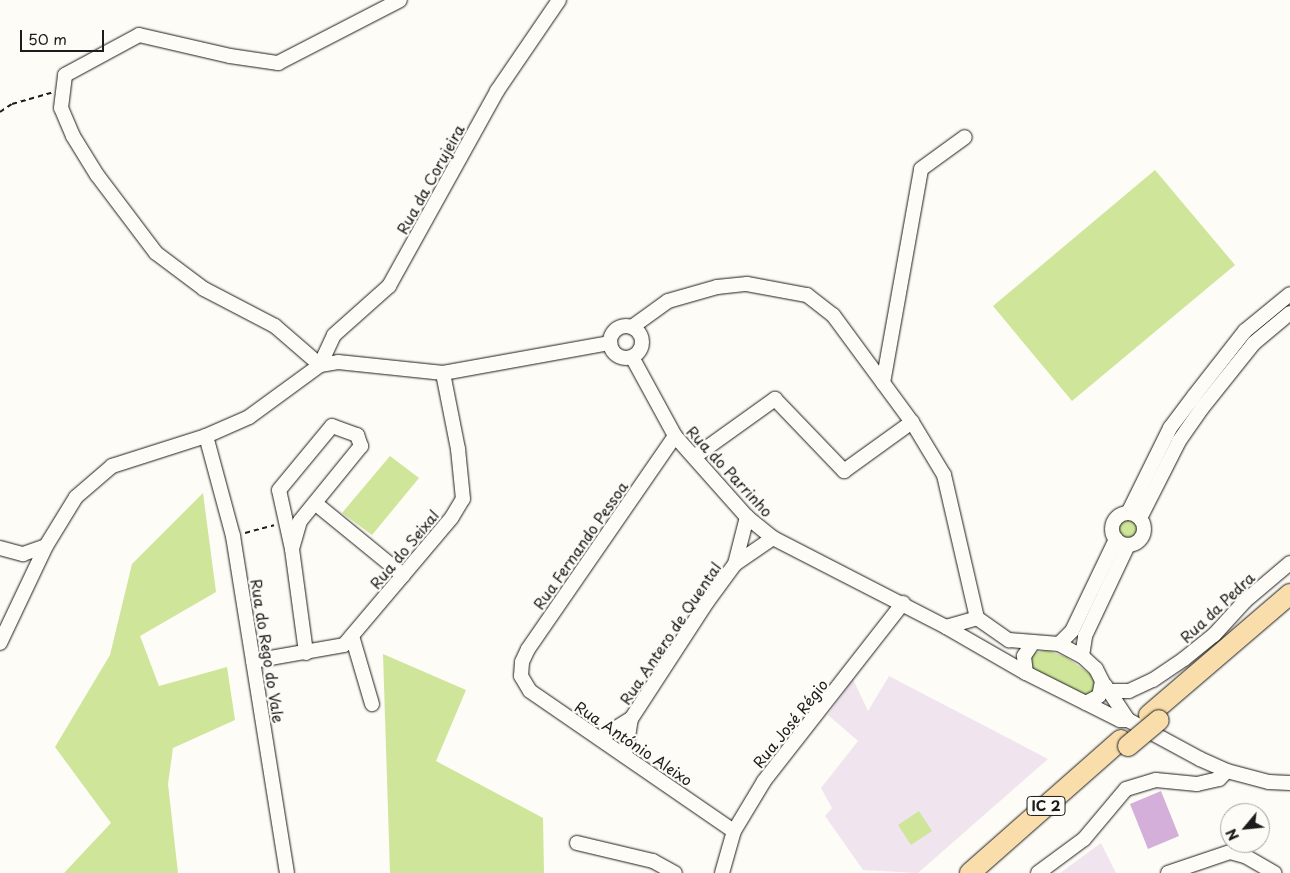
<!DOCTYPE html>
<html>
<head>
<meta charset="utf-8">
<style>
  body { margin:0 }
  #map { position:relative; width:1290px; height:873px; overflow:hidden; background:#fdfcf7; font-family:"Playpen Sans",sans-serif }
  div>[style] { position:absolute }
  .built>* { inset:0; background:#f0e5ee }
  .green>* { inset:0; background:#cee59a }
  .round { border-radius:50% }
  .building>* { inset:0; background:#d3afd9 }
  .path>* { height:2px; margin-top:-1px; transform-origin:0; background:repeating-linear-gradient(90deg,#1c1c1c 0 5px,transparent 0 9px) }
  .roads { filter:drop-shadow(0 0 1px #1c1c1c) drop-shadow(0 0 1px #1c1c1c) }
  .minor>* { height:14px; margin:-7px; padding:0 7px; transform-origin:7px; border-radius:7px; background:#fdfcf7 }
  .minor>.ring { margin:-7px; padding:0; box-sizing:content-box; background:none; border:14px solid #fdfcf7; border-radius:50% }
  .highway>* { height:20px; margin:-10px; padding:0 10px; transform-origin:10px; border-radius:10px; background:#f9deab }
  .bridges { filter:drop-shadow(0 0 1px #1c1c1c) drop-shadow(0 0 1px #1c1c1c) }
  .highway-bridge>* { height:20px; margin:-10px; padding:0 10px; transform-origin:10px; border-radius:10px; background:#f9deab }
  span { translate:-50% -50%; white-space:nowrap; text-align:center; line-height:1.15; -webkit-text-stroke:4.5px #fdfcf7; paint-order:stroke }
  .shield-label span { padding:1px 4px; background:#fdfcf7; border:1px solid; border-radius:4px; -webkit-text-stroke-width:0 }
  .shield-label { font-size:14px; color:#1c1c1c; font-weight:700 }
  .street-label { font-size:15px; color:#1c1c1c }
  .north { position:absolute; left:1220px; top:803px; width:50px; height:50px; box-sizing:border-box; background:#fdfcf7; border:1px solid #a3a29f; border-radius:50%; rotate:242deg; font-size:14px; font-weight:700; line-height:20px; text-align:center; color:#1c1c1c }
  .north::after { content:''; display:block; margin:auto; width:18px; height:22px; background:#1c1c1c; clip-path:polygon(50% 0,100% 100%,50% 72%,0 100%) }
  .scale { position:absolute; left:20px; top:30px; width:84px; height:22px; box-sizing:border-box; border:2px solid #1c1c1c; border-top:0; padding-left:6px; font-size:15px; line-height:18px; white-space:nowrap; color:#1c1c1c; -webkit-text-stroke:4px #fdfcf7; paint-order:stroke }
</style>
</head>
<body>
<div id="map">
  <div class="built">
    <div style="clip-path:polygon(889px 676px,1048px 759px,918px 873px,863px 870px,825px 816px,832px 808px,821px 788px,858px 741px,828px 715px,853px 679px,868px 711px)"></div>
    <div style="clip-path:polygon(1101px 843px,1116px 873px,1060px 873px)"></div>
  </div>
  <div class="green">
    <div style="clip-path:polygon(1155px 170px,1235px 265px,1072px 401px,993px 306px)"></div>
    <div style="clip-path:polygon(390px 456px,419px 478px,372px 535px,342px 513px)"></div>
    <div style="clip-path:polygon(203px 493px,216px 592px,140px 636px,159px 686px,227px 667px,235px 720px,173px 748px,168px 784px,178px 873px,64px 873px,111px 823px,55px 747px,110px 655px,132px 564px)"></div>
    <div class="round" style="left:1119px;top:520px;width:18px;height:18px"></div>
    <div style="clip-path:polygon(1046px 650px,1066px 657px,1093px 676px,1097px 683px,1092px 694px,1081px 695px,1032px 670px,1031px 654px)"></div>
    <div style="clip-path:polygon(383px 654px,466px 690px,436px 761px,543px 818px,544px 873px,390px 873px)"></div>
    <div style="clip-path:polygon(919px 811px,932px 831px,911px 845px,898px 825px)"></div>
  </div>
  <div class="building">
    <div style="clip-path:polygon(1161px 791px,1179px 836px,1148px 849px,1130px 804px)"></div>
  </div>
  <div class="path">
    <div style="left:0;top:112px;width:14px;rotate:-34deg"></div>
    <div style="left:12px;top:104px;width:41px;rotate:-15.8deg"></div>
    <div style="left:245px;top:533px;width:30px;rotate:-15deg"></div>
  </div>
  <div class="roads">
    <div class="minor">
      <div class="ring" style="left:610px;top:326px;width:18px;height:18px"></div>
      <div style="left:632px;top:327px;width:44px;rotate:-35.8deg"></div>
      <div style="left:668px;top:301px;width:51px;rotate:-15.9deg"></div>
      <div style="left:717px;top:287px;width:30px;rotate:-6deg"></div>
      <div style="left:747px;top:284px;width:61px;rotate:10.4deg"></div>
      <div style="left:807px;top:295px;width:33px;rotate:38deg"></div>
      <div style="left:833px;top:315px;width:133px;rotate:53.6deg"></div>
      <div style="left:912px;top:422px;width:62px;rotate:58.9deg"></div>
      <div style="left:944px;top:475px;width:147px;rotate:77deg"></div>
      <div style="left:632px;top:357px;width:90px;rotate:61.4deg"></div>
      <div style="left:675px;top:436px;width:108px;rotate:48.4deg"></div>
      <div style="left:747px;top:517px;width:33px;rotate:39deg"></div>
      <div style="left:773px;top:538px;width:195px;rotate:27.2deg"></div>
      <div style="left:946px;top:627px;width:92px;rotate:29.9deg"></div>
      <div style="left:1026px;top:673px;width:105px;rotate:26.6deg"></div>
      <div style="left:1120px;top:720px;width:8px"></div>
      <div style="left:1128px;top:720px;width:82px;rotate:28.4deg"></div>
      <div style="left:1200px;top:759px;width:30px;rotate:24deg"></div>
      <div style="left:1227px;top:771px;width:43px;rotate:14.7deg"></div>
      <div style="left:1269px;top:782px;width:21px;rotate:3deg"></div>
      <div style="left:320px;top:365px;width:60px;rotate:-139.1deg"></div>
      <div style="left:275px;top:326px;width:80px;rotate:-152.5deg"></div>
      <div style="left:204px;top:289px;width:60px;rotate:-143.1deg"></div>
      <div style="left:156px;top:253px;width:98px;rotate:-127.1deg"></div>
      <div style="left:97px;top:175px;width:46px;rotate:-121.6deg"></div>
      <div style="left:73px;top:136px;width:30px;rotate:-113deg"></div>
      <div style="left:61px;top:108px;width:33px;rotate:-83deg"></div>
      <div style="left:65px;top:75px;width:84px;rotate:-28.4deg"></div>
      <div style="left:139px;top:35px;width:93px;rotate:13deg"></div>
      <div style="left:230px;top:56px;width:49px;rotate:8.3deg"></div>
      <div style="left:278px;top:63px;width:137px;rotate:-27.3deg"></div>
      <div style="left:320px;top:365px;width:33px;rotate:-65deg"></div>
      <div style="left:334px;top:335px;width:74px;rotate:-41.7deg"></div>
      <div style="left:389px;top:286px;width:223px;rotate:-61deg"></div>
      <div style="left:497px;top:91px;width:110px;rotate:-55.7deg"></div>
      <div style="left:883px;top:383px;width:217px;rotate:-79.9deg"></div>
      <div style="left:921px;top:169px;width:54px;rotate:-36deg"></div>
      <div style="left:206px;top:436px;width:104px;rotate:74.9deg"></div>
      <div style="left:233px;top:536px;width:341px;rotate:80.9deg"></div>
      <div style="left:675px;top:436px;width:259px;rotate:124.6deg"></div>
      <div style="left:528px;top:649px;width:14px;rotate:115deg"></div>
      <div style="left:522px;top:662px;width:14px;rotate:94deg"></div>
      <div style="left:521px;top:676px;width:17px;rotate:59deg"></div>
      <div style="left:530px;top:691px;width:247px;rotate:34.5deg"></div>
      <div style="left:694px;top:457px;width:100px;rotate:-35.6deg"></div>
      <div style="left:775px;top:399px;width:100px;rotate:46.2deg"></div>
      <div style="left:844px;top:471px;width:84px;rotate:-35.8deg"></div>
      <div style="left:315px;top:503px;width:114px;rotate:39.3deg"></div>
      <div style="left:1128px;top:513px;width:95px;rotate:-63.7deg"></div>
      <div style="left:1170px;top:428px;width:40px;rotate:-53deg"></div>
      <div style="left:1194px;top:396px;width:83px;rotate:-51.9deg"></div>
      <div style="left:1245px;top:331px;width:58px;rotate:-39.4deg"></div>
      <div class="ring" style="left:1112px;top:513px;width:18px;height:18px"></div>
      <div style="left:1140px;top:518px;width:86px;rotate:-63.1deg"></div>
      <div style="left:1179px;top:441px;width:40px;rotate:-55.1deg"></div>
      <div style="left:1202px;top:408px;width:83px;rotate:-51.3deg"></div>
      <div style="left:1254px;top:343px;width:47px;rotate:-39.8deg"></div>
      <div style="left:0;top:548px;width:24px;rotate:15deg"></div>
      <div style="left:23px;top:554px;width:24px;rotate:-19deg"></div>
      <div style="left:292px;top:549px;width:60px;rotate:-102.4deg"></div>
      <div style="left:279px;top:490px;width:83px;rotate:-50.4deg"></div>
      <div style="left:332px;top:426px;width:27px;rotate:20deg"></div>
      <div style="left:357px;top:435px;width:12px;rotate:70deg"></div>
      <div style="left:361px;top:446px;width:97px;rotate:129.1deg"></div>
      <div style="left:300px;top:521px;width:29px;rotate:106deg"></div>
      <div style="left:292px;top:549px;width:105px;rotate:82.3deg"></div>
      <div style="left:735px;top:564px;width:49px;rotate:-75.7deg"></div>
      <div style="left:946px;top:627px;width:32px;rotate:-16deg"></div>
      <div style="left:977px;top:618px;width:39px;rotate:35deg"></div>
      <div style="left:1009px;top:640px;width:50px;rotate:4.6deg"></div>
      <div style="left:1059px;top:644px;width:26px;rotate:28deg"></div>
      <div style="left:1082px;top:656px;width:19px;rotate:43deg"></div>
      <div style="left:1096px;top:669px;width:13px;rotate:63deg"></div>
      <div style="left:1102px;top:681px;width:15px;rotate:101deg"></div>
      <div style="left:1099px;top:696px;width:15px;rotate:152deg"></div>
      <div style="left:352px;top:636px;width:71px;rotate:73.6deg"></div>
      <div style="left:0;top:643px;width:107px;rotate:-64.6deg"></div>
      <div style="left:46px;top:546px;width:57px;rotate:-58.5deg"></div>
      <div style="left:76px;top:497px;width:48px;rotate:-40.7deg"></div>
      <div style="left:112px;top:466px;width:99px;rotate:-17.7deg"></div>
      <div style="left:206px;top:436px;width:47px;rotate:-23.8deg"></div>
      <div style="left:249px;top:417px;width:88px;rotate:-36.2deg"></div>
      <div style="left:320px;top:365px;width:18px;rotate:-9deg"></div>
      <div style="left:338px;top:362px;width:106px;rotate:6deg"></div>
      <div style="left:443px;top:373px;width:170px;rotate:-10.2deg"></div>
      <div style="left:1059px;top:644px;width:18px;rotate:-45deg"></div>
      <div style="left:1072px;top:631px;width:102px;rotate:-64.4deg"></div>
      <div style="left:1082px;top:656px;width:20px;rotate:-81deg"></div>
      <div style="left:1085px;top:636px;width:101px;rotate:-64.7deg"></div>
      <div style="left:253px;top:661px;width:92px;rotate:-10deg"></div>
      <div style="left:344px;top:645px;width:167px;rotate:-49.8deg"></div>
      <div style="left:452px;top:517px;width:21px;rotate:-59deg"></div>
      <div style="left:463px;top:499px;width:50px;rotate:-95.7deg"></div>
      <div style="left:458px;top:449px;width:77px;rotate:-101.2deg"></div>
      <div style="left:1026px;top:673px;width:17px;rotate:-97deg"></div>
      <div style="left:1024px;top:656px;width:14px;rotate:-56deg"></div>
      <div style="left:1105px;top:685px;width:42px;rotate:56.7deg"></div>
      <div style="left:1109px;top:691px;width:20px"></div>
      <div style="left:1129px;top:691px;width:26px;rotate:-25deg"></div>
      <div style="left:1153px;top:680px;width:37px;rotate:-34deg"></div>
      <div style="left:1184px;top:659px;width:38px;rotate:-39deg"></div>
      <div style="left:1214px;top:635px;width:46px;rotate:-47.6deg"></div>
      <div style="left:1245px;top:601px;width:59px;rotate:-40.2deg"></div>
      <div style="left:600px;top:738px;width:36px;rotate:-32deg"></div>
      <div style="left:625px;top:756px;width:37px;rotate:-81deg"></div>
      <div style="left:631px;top:719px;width:140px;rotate:-57deg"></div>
      <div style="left:707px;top:602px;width:47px;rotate:-53.6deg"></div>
      <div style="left:735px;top:564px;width:46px;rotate:-34.4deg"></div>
      <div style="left:577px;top:843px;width:78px;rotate:13.3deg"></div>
      <div style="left:653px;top:861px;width:25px;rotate:29deg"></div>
      <div style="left:722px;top:873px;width:44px;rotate:-74.1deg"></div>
      <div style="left:734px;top:831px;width:58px;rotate:-59deg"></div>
      <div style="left:764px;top:781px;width:226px;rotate:-52deg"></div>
      <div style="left:1038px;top:873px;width:57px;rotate:-36.5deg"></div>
      <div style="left:1084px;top:839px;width:65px;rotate:-50deg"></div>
      <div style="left:1126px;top:789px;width:31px;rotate:-17deg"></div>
      <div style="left:1156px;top:780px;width:41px;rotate:5.6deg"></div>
      <div style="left:1197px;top:784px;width:23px;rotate:-13deg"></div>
      <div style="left:1219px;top:779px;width:11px;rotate:-45deg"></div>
      <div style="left:1168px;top:873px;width:65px;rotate:-18.7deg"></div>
      <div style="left:1230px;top:852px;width:16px;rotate:15deg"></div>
      <div style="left:1245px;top:856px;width:34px;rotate:30deg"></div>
    </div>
    <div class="highway">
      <div style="left:1149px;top:715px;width:186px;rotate:-40.6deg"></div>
      <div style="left:970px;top:873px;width:201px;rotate:-41.4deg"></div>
    </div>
  </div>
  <div class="bridges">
    <div class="highway-bridge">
      <div style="left:1128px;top:746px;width:40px;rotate:-40deg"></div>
    </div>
  </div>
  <div class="shield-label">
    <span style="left:1046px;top:806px">IC 2</span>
  </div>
  <div class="street-label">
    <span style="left:430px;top:179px;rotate:-61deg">Rua da Corujeira</span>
    <span style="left:730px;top:471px;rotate:47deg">Rua do Parrinho</span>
    <span style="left:580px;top:545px;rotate:-55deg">Rua Fernando Pessoa</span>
    <span style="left:404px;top:549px;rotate:-50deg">Rua do Seixal</span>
    <span style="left:1217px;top:607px;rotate:-43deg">Rua da Pedra</span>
    <span style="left:670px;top:633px;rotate:-56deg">Rua Antero de Quental</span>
    <span style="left:268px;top:651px;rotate:81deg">Rua do Rego do Vale</span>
    <span style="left:790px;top:723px;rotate:-51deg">Rua José Régio</span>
    <span style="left:634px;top:743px;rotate:34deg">Rua António Aleixo</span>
  </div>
  <div class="north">N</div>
  <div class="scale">50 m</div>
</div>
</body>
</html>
